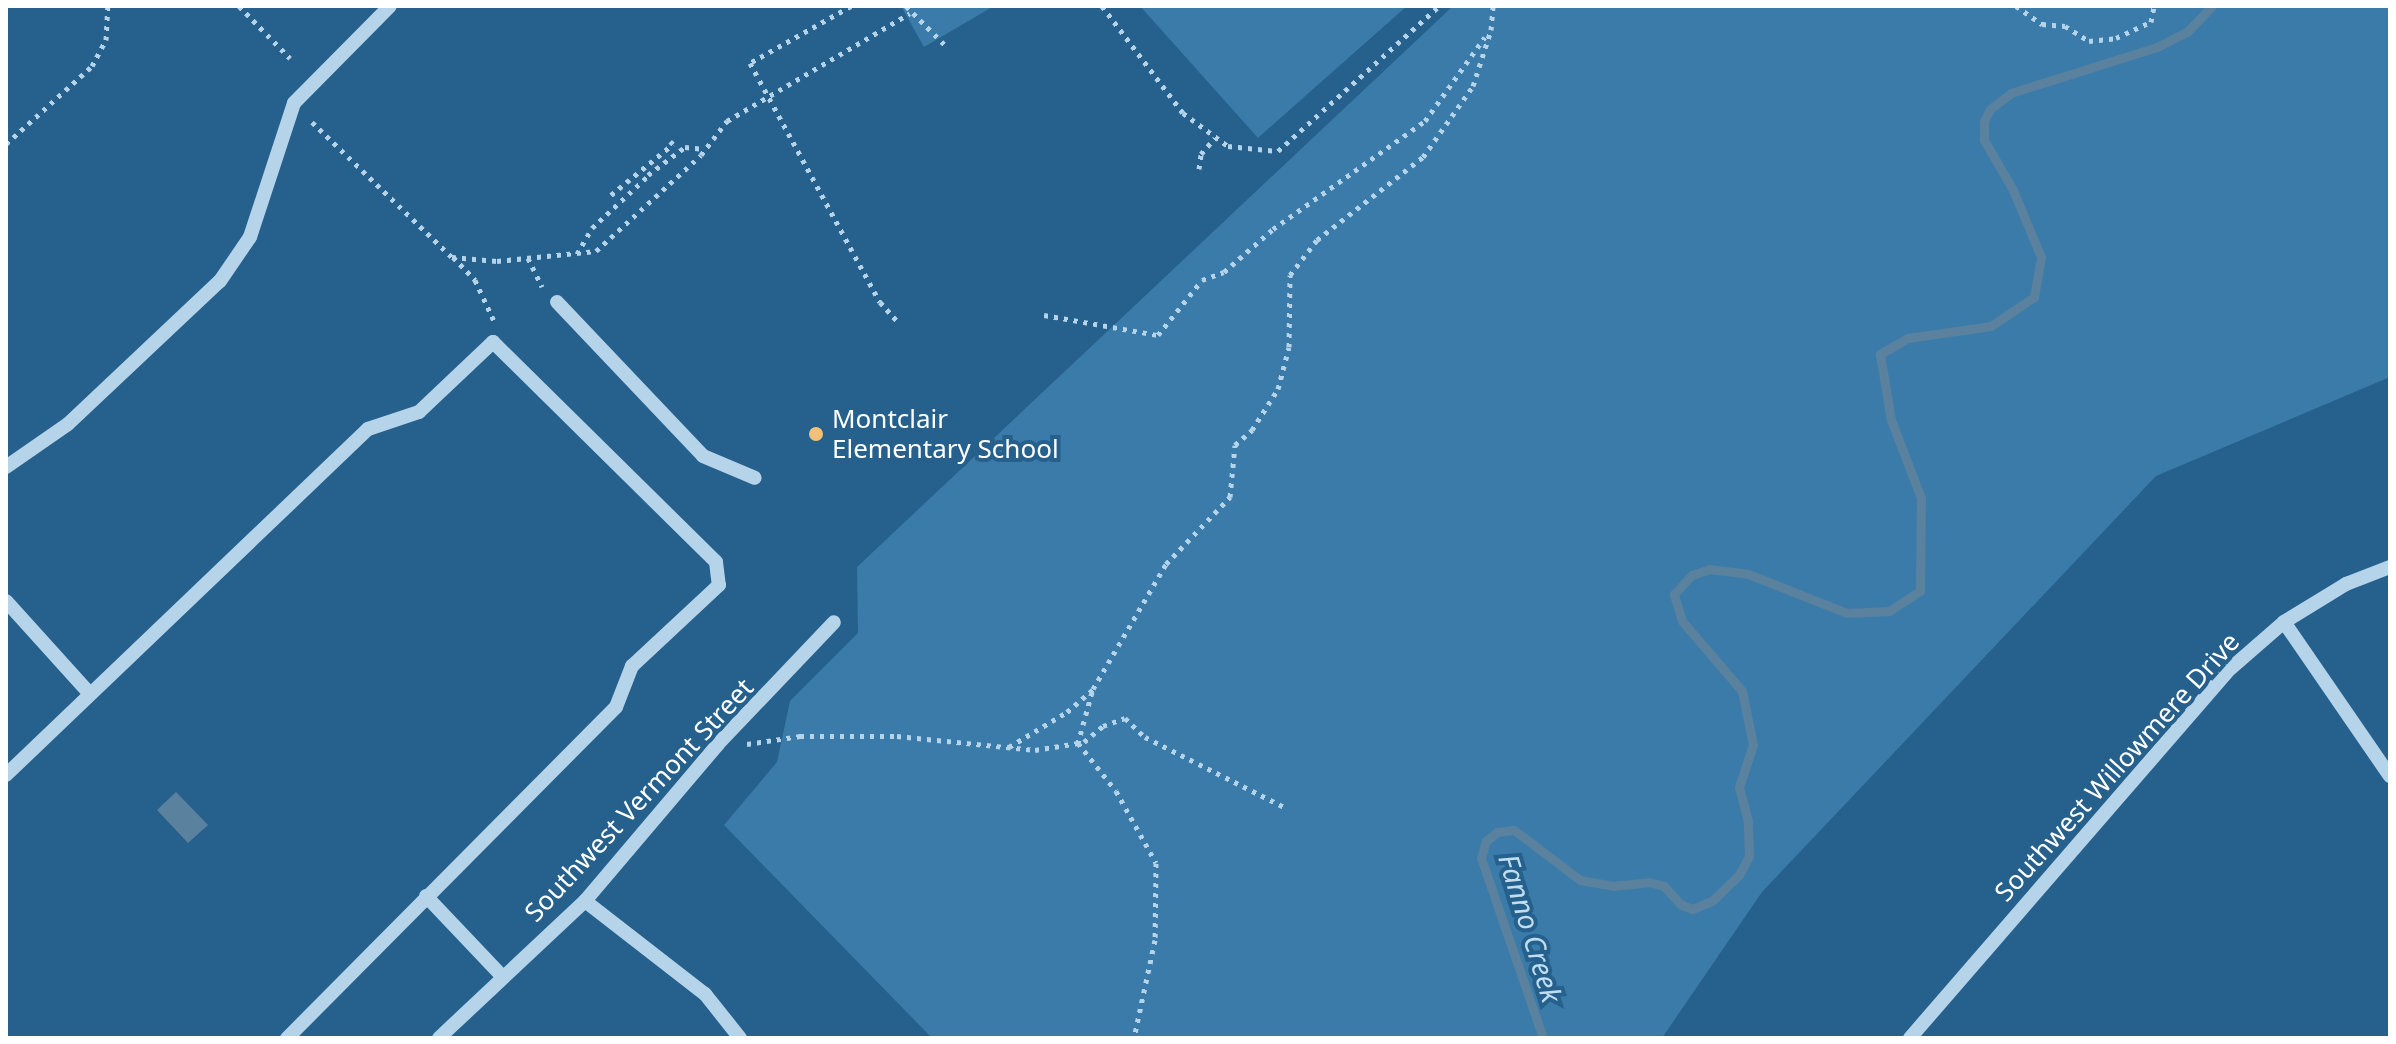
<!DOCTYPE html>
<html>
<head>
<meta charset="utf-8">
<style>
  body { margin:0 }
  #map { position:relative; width:2396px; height:1044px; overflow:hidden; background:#26608c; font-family:"Noto Sans",sans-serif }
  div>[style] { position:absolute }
  .green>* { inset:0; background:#3b7ba9 }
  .water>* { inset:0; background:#5a829e }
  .stream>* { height:9px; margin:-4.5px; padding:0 4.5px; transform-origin:4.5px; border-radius:4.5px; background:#5a829e }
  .path>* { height:5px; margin-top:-2.5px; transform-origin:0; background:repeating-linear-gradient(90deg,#b5d4ea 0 4px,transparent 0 10px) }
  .minor>* { height:14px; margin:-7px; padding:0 7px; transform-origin:7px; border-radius:7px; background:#b5d4ea }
  .dots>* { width:22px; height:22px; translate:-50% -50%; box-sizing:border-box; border:4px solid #26608c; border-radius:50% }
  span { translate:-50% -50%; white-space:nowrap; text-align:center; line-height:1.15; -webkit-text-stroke:8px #26608c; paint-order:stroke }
  .poi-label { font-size:26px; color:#fff }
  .left { translate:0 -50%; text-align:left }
  .street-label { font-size:26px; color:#fff }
  .water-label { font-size:28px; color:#c1def1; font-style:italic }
  .frame { position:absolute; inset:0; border:8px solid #fff; pointer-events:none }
</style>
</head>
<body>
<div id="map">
  <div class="green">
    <div style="clip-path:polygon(901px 6px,994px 6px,924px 47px)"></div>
    <div style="clip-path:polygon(1140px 6px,1407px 6px,1258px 138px)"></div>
    <div style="clip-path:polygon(1453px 6px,2390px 6px,2390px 377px,2156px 476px,1762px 892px,1662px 1038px,932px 1038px,724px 825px,777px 762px,790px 701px,858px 633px,857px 567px)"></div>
  </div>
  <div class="water">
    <div style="clip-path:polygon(176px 792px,208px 825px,188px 843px,157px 810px)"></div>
  </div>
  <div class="stream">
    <div style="left:1543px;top:1038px;width:190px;rotate:-109deg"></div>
    <div style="left:1481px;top:858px;width:18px;rotate:-74deg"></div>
    <div style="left:1486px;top:841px;width:14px;rotate:-39deg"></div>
    <div style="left:1497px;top:832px;width:17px;rotate:-7deg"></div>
    <div style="left:1514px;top:830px;width:83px;rotate:37.1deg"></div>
    <div style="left:1580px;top:880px;width:34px;rotate:10deg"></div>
    <div style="left:1613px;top:886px;width:36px;rotate:-6deg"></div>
    <div style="left:1649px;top:882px;width:16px;rotate:15deg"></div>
    <div style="left:1664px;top:886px;width:24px;rotate:48deg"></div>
    <div style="left:1680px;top:904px;width:13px;rotate:23deg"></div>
    <div style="left:1692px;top:909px;width:22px;rotate:-22deg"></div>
    <div style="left:1712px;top:901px;width:37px;rotate:-44deg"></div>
    <div style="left:1739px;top:875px;width:21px;rotate:-62deg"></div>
    <div style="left:1749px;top:856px;width:35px;rotate:-92deg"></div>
    <div style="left:1748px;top:821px;width:35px;rotate:-105deg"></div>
    <div style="left:1739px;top:787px;width:44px;rotate:-71.6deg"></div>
    <div style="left:1753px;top:745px;width:55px;rotate:-101.5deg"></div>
    <div style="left:1742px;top:691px;width:92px;rotate:-130.6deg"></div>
    <div style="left:1682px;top:621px;width:28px;rotate:-107deg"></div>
    <div style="left:1674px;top:594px;width:26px;rotate:-47deg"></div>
    <div style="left:1692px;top:575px;width:18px;rotate:-19deg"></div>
    <div style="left:1709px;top:569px;width:39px;rotate:7deg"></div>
    <div style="left:1748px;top:574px;width:106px;rotate:21.5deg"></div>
    <div style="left:1847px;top:613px;width:42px;rotate:-2.7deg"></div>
    <div style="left:1889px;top:611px;width:37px;rotate:-33deg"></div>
    <div style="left:1920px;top:591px;width:93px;rotate:-89.4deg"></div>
    <div style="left:1921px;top:498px;width:84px;rotate:-111deg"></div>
    <div style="left:1891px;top:420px;width:67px;rotate:-99.5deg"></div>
    <div style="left:1880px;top:354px;width:32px;rotate:-30deg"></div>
    <div style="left:1908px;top:338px;width:84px;rotate:-8.2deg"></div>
    <div style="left:1991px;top:326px;width:52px;rotate:-34deg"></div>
    <div style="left:2034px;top:297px;width:41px;rotate:-80.1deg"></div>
    <div style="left:2041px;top:257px;width:73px;rotate:-112.7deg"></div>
    <div style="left:2013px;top:190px;width:58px;rotate:-120.1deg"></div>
    <div style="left:1984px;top:140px;width:19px;rotate:-90deg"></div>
    <div style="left:1984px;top:121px;width:13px;rotate:-63deg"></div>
    <div style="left:1990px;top:109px;width:26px;rotate:-37deg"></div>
    <div style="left:2011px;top:93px;width:153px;rotate:-17.5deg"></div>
    <div style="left:2157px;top:47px;width:34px;rotate:-27deg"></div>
    <div style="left:2187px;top:32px;width:36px;rotate:-46deg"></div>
  </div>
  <div class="path">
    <div style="left:239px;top:6px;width:73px;rotate:45.6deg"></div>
    <div style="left:851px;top:6px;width:116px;rotate:150.6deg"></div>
    <div style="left:750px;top:63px;width:272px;rotate:61.5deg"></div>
    <div style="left:880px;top:302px;width:28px;rotate:48deg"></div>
    <div style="left:906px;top:6px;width:59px;rotate:45deg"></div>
    <div style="left:1102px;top:6px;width:134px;rotate:52.9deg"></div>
    <div style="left:1183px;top:113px;width:56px;rotate:36.3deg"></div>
    <div style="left:1228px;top:146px;width:50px;rotate:5.7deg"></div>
    <div style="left:1278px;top:151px;width:217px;rotate:-42deg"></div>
    <div style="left:2016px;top:6px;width:32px;rotate:35deg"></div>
    <div style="left:2042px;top:24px;width:23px;rotate:5deg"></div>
    <div style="left:2065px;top:26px;width:28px;rotate:32deg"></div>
    <div style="left:2089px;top:41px;width:27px;rotate:-6deg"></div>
    <div style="left:2116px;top:38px;width:38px;rotate:-25deg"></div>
    <div style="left:2151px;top:22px;width:16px;rotate:-79deg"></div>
    <div style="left:312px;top:122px;width:194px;rotate:44deg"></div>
    <div style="left:452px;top:257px;width:45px;rotate:5.1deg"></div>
    <div style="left:497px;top:261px;width:100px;rotate:-5.8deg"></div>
    <div style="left:596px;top:251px;width:142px;rotate:-42.4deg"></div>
    <div style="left:701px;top:155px;width:43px;rotate:-52.6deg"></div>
    <div style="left:727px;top:121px;width:212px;rotate:-30.5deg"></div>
    <div style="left:6px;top:144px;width:116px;rotate:-42.2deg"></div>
    <div style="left:92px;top:66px;width:30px;rotate:-62deg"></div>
    <div style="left:106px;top:40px;width:34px;rotate:-87deg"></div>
    <div style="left:1199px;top:169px;width:15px;rotate:-82deg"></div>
    <div style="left:1201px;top:154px;width:21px;rotate:-49deg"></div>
    <div style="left:648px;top:175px;width:46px;rotate:-37.1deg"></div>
    <div style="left:685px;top:147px;width:19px;rotate:6deg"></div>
    <div style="left:611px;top:195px;width:80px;rotate:-39.4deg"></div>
    <div style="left:673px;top:144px;width:4px;rotate:-135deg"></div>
    <div style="left:577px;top:254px;width:30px;rotate:-60deg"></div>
    <div style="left:592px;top:228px;width:76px;rotate:-42.9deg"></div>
    <div style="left:453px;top:257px;width:32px;rotate:46deg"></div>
    <div style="left:475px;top:280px;width:45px;rotate:65.1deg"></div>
    <div style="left:528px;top:258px;width:32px;rotate:64deg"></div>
    <div style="left:1044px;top:315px;width:116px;rotate:10deg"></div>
    <div style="left:1158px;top:335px;width:70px;rotate:-51.3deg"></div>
    <div style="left:1202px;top:280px;width:23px;rotate:-20deg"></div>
    <div style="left:1224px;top:272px;width:65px;rotate:-41.3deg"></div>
    <div style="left:1273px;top:229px;width:186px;rotate:-35.4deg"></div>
    <div style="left:1425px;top:121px;width:103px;rotate:-54.5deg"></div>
    <div style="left:1092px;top:692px;width:53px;rotate:105.4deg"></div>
    <div style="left:1078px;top:743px;width:61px;rotate:51.6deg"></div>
    <div style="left:1116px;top:791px;width:82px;rotate:60.9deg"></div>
    <div style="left:1156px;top:863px;width:77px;rotate:90.7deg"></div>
    <div style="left:1155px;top:940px;width:100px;rotate:102.1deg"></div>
    <div style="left:747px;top:744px;width:54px;rotate:-8.6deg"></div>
    <div style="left:800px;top:736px;width:97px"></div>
    <div style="left:897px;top:736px;width:139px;rotate:5.8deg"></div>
    <div style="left:1035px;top:750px;width:50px;rotate:-9.3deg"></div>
    <div style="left:1084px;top:742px;width:25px;rotate:-40deg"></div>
    <div style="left:1103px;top:726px;width:23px;rotate:-20deg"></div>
    <div style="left:1125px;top:718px;width:28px;rotate:44deg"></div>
    <div style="left:1145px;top:737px;width:158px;rotate:26.7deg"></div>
    <div style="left:1009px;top:747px;width:68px;rotate:-31.1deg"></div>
    <div style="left:1067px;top:712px;width:35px;rotate:-41deg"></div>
    <div style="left:1093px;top:689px;width:145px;rotate:-59.7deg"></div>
    <div style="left:1166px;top:564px;width:93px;rotate:-46.3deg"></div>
    <div style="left:1230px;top:497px;width:52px;rotate:-84.5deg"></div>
    <div style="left:1235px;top:445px;width:23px;rotate:-41deg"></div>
    <div style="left:1252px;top:430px;width:49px;rotate:-57.6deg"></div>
    <div style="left:1278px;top:389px;width:43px;rotate:-75.3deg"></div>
    <div style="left:1289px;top:347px;width:72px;rotate:-89.2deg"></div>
    <div style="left:1290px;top:275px;width:44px;rotate:-52.4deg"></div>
    <div style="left:1317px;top:240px;width:135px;rotate:-38.1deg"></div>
    <div style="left:1423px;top:157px;width:87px;rotate:-54.8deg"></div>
    <div style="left:1473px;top:86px;width:59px;rotate:-72.2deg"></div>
    <div style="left:1491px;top:30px;width:24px;rotate:-85deg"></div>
  </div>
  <div class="minor">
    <div style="left:557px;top:302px;width:212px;rotate:46.5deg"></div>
    <div style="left:703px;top:456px;width:56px;rotate:22.9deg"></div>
    <div style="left:6px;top:467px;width:75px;rotate:-34.7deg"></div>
    <div style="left:68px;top:424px;width:209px;rotate:-43.3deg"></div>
    <div style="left:220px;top:281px;width:53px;rotate:-55.7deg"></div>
    <div style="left:250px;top:237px;width:141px;rotate:-71.8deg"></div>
    <div style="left:294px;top:103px;width:136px;rotate:-45.3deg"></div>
    <div style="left:6px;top:601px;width:124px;rotate:47.9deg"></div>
    <div style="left:2284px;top:622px;width:187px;rotate:55.5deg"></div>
    <div style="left:6px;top:775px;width:501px;rotate:-43.71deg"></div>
    <div style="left:368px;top:429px;width:54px;rotate:-18.4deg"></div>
    <div style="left:419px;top:412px;width:102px;rotate:-43.4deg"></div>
    <div style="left:493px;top:342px;width:313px;rotate:44.6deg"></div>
    <div style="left:716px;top:562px;width:23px;rotate:83deg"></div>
    <div style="left:719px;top:585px;width:119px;rotate:137deg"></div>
    <div style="left:632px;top:666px;width:44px;rotate:111.3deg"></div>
    <div style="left:616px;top:707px;width:467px;rotate:134.8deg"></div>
    <div style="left:426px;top:896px;width:112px;rotate:46.5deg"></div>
    <div style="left:585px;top:901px;width:152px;rotate:37.8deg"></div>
    <div style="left:705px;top:994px;width:56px;rotate:51.5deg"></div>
    <div style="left:439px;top:1038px;width:200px;rotate:-43.2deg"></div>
    <div style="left:585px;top:901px;width:206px;rotate:-49.7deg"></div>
    <div style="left:718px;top:744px;width:168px;rotate:-46.4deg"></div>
    <div style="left:1910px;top:1038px;width:488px;rotate:-49.1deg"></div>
    <div style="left:2230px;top:669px;width:72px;rotate:-41deg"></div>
    <div style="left:2284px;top:622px;width:73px;rotate:-31.5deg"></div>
    <div style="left:2346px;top:584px;width:47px;rotate:-21.1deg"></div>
  </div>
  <div class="dots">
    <div style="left:816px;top:434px;background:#f3c07a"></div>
  </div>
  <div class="poi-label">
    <span class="left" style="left:832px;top:434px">Montclair<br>Elementary School</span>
  </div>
  <div class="street-label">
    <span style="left:2117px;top:767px;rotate:-48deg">Southwest Willowmere Drive</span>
    <span style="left:639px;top:800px;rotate:-47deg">Southwest Vermont Street</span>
  </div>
  <div class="water-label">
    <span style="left:1531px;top:928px;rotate:73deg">Fanno Creek</span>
  </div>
  <div class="frame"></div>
</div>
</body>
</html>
